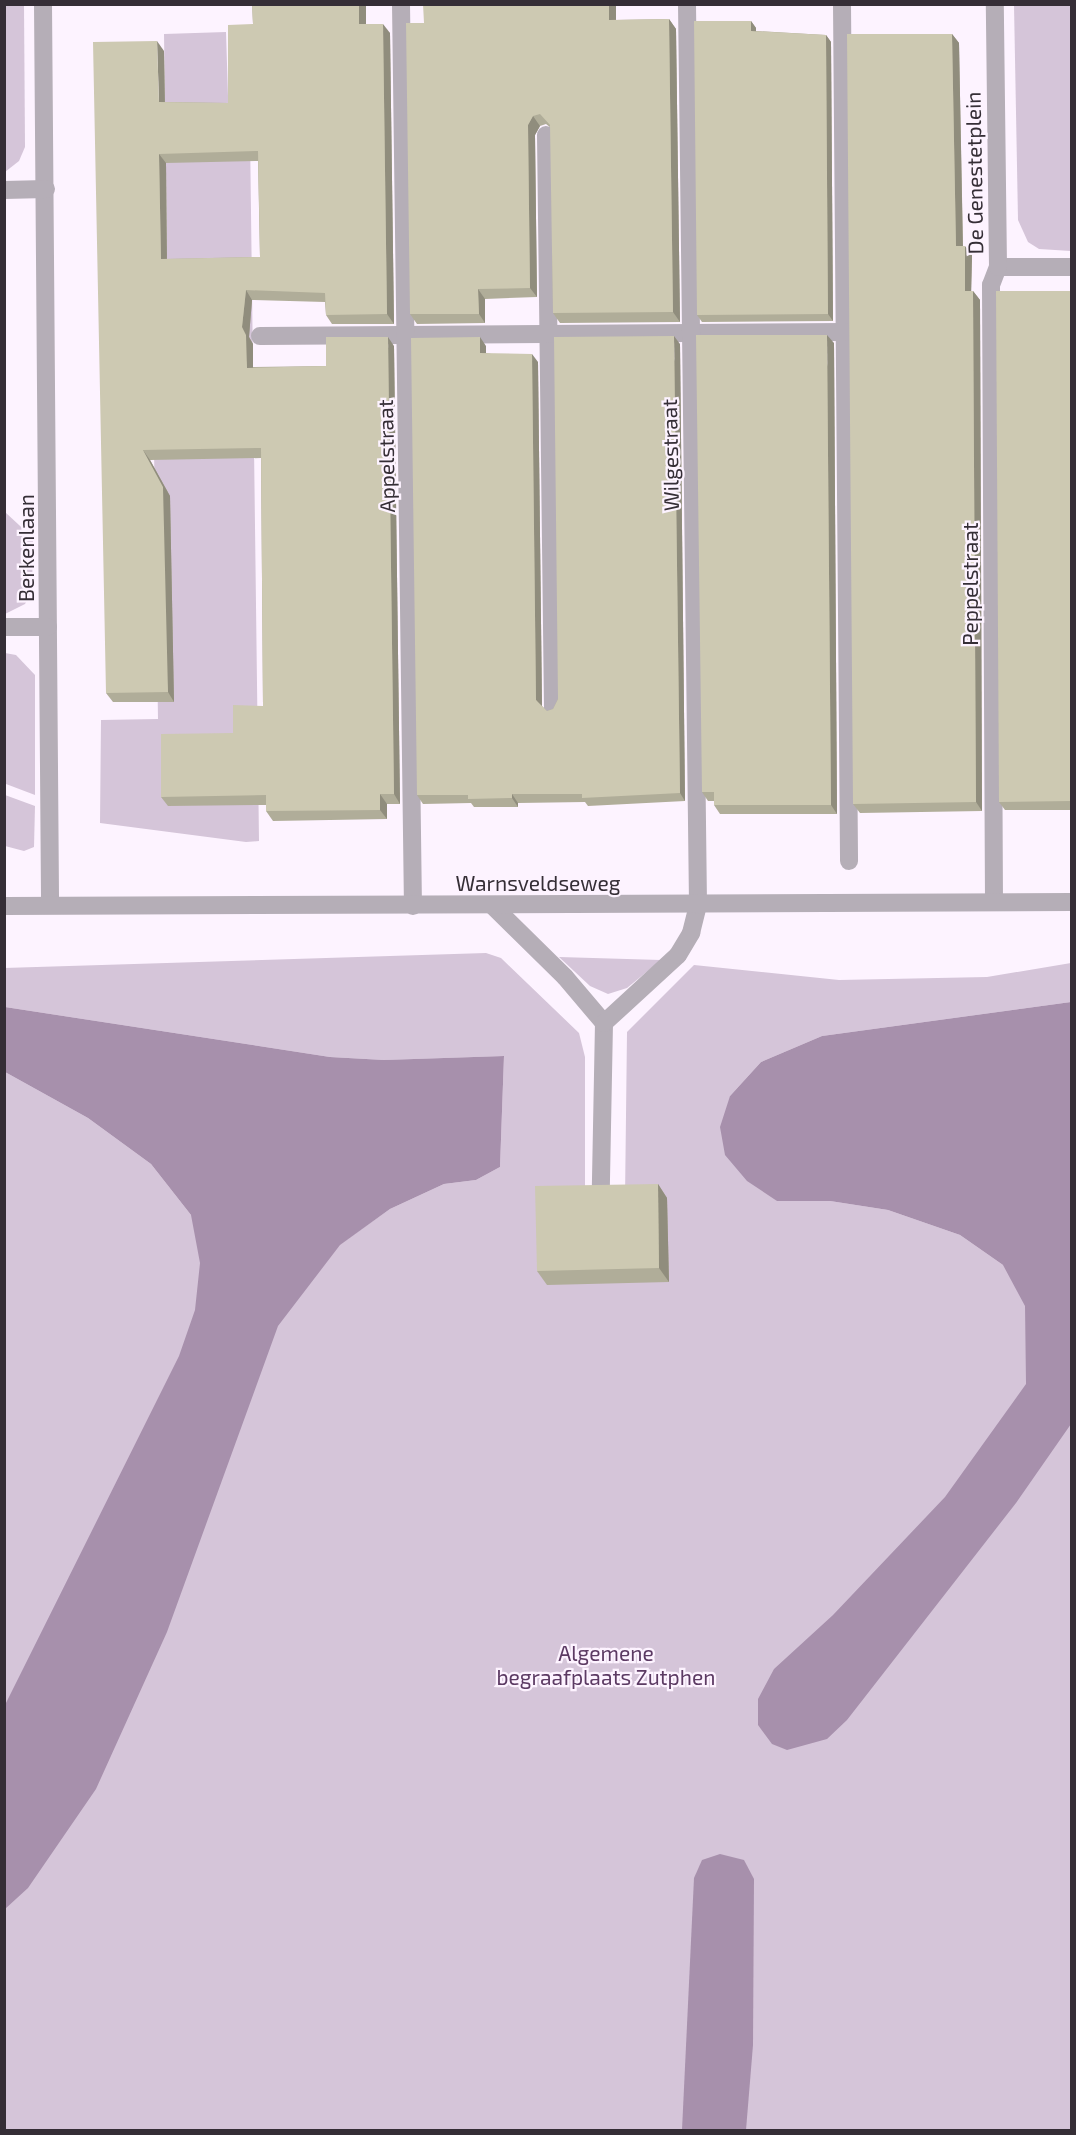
<!DOCTYPE html>
<html>
<head>
<meta charset="utf-8">
<style>
  body { margin:0 }
  #map { position:relative; width:1076px; height:2135px; overflow:hidden; background:#fdf3ff; font-family:"Exo 2",sans-serif }
  div>[style] { position:absolute }
  .green>* { inset:0; background:#d5c5d9 }
  .water>* { inset:0; background:#a790ac }
  .service>* { height:18px; margin:-9px; padding:0 9px; transform-origin:9px; border-radius:9px; background:#b5aeb7 }
  .minor>* { height:18px; margin:-9px; padding:0 9px; transform-origin:9px; border-radius:9px; background:#b5aeb7 }
  .wall>* { inset:0; background:#b0ad99 }
  .shaded-wall>* { inset:0; background:#908d7d }
  .building>* { inset:0; background:#cdc9b2 }
  span { translate:-50% -50%; white-space:nowrap; text-align:center; line-height:1.15; -webkit-text-stroke:4.5px #fdf3ff; paint-order:stroke }
  .street-label { font-size:21px; color:#352e36 }
  .park-label { font-size:21px; color:#5c3a63 }
  .frame { position:absolute; inset:0; border:6px solid #352e36; pointer-events:none }
</style>
</head>
<body>
<div id="map">
  <div class="green">
    <div style="clip-path:polygon(5px 4px,24px 5px,25px 147px,19px 161px,5px 172px)"></div>
    <div style="clip-path:polygon(1014px 5px,1071px 5px,1071px 251px,1039px 249px,1028px 242px,1018px 220px)"></div>
    <div style="clip-path:polygon(226px 32px,228px 96px,235px 95px,250px 132px,259px 841px,246px 842px,100px 823px,101px 720px,158px 719px,152px 313px,167px 243px,164px 34px)"></div>
    <div style="clip-path:polygon(5px 512px,33px 538px,32px 591px,25px 604px,5px 614px)"></div>
    <div style="clip-path:polygon(5px 653px,16px 655px,35px 675px,35px 795px,6px 784px)"></div>
    <div style="clip-path:polygon(5px 795px,35px 806px,34px 847px,24px 851px,5px 846px)"></div>
    <div style="clip-path:polygon(486px 953px,501px 958px,579px 1033px,585px 1057px,585px 1198px,625px 1198px,627px 1032px,694px 965px,839px 980px,987px 977px,1071px 963px,1071px 1002px,822px 1036px,761px 1062px,730px 1096px,777px 1201px,830px 1201px,888px 1210px,960px 1235px,1003px 1265px,1071px 1265px,1071px 2130px,5px 2130px,5px 1072px,88px 1118px,151px 1164px,191px 1215px,339px 1245px,390px 1209px,444px 1184px,476px 1180px,500px 1167px,504px 1056px,384px 1060px,330px 1057px,5px 1007px,4px 968px)"></div>
    <div style="clip-path:polygon(559px 957px,661px 960px,627px 988px,608px 994px,590px 986px)"></div>
  </div>
  <div class="water">
    <div style="clip-path:polygon(1071px 1002px,1071px 1424px,1016px 1503px,847px 1720px,827px 1739px,787px 1750px,772px 1744px,758px 1725px,758px 1699px,774px 1669px,833px 1615px,945px 1497px,1026px 1384px,1025px 1306px,1003px 1265px,960px 1235px,888px 1210px,830px 1201px,777px 1201px,747px 1181px,725px 1155px,720px 1127px,730px 1096px,761px 1062px,822px 1036px)"></div>
    <div style="clip-path:polygon(5px 1007px,330px 1057px,384px 1060px,504px 1056px,500px 1167px,476px 1180px,444px 1184px,390px 1209px,340px 1245px,278px 1326px,167px 1632px,96px 1789px,28px 1888px,5px 1909px,5px 1705px,179px 1356px,195px 1310px,200px 1263px,191px 1215px,151px 1164px,88px 1118px,5px 1072px)"></div>
    <div style="clip-path:polygon(720px 1854px,744px 1860px,754px 1879px,753px 2045px,746px 2130px,682px 2130px,694px 1878px,702px 1860px)"></div>
  </div>
  <div class="service">
    <div style="left:842px;top:4px;width:857px;rotate:89.53deg"></div>
    <div style="left:546px;top:135px;width:573px;rotate:89.3deg"></div>
    <div style="left:260px;top:336px;width:585px;rotate:-0.39deg"></div>
    <div style="left:493px;top:906px;width:101px;rotate:44.6deg"></div>
    <div style="left:565px;top:977px;width:60px;rotate:49.7deg"></div>
    <div style="left:604px;top:1023px;width:163px;rotate:91.1deg"></div>
    <div style="left:604px;top:1023px;width:100px;rotate:-42.6deg"></div>
    <div style="left:678px;top:955px;width:26px;rotate:-59deg"></div>
    <div style="left:691px;top:933px;width:29px;rotate:-76deg"></div>
  </div>
  <div class="minor">
    <div style="left:43px;top:4px;width:901px;rotate:89.55deg"></div>
    <div style="left:401px;top:4px;width:902px;rotate:89.24deg"></div>
    <div style="left:687px;top:4px;width:901px;rotate:89.3deg"></div>
    <div style="left:4px;top:190px;width:42px;rotate:-1.4deg"></div>
    <div style="left:998px;top:267px;width:74px"></div>
    <div style="left:4px;top:627px;width:44px"></div>
    <div style="left:994px;top:902px;width:617px;rotate:-90.28deg"></div>
    <div style="left:991px;top:285px;width:19px;rotate:-69deg"></div>
    <div style="left:998px;top:267px;width:263px;rotate:-90.7deg"></div>
    <div style="left:4px;top:906px;width:1068px;rotate:-0.21deg"></div>
  </div>
  <div class="wall">
    <div style="clip-path:polygon(evenodd,252px 4px,366px 4px,366px 24px,390px 33px,394px 324px,332px 324px,326px 315px,325px 302px,252px 300px,249px 337px,253px 344px,253px 367px,326px 366px,394px 346px,400px 804px,387px 804px,387px 819px,273px 821px,266px 811px,266px 805px,168px 806px,161px 797px,263px 706px,261px 458px,150px 460px,170px 496px,174px 702px,113px 702px,106px 693px,164px 51px,165px 102px,228px 103px,253px 24px,252px 4px,258px 161px,260px 257px,167px 259px,166px 163px,258px 161px)"></div>
    <div style="clip-path:polygon(616px 4px,616px 20px,669px 19px,676px 29px,680px 322px,560px 323px,553px 313px,551px 128px,546px 124px,540px 126px,535px 135px,537px 297px,485px 299px,485px 323px,417px 324px,410px 314px,424px 23px)"></div>
    <div style="clip-path:polygon(751px 21px,756px 28px,756px 31px,826px 35px,831px 42px,833px 321px,702px 322px,697px 315px)"></div>
    <div style="clip-path:polygon(952px 34px,959px 43px,963px 246px,972px 255px,971px 291px,973px 291px,980px 300px,982px 811px,860px 813px,853px 804px)"></div>
    <div style="clip-path:polygon(1071px 292px,1071px 810px,1005px 810px,999px 802px)"></div>
    <div style="clip-path:polygon(834px 343px,837px 814px,720px 814px,714px 805px,714px 801px,708px 801px,702px 792px)"></div>
    <div style="clip-path:polygon(680px 344px,685px 801px,588px 806px,585px 802px,518px 803px,518px 807px,474px 807px,471px 803px,423px 804px,417px 795px,486px 346px,486px 353px,538px 362px,542px 706px,547px 711px,553px 709px,558px 699px)"></div>
    <div style="clip-path:polygon(658px 1184px,667px 1198px,669px 1282px,547px 1285px,537px 1271px)"></div>
  </div>
  <div class="shaded-wall">
    <div style="clip-path:polygon(359px 4px,366px 4px,366px 33px,359px 24px)"></div>
    <div style="clip-path:polygon(609px 4px,616px 4px,616px 30px,609px 20px)"></div>
    <div style="clip-path:polygon(669px 19px,676px 29px,680px 322px,673px 312px)"></div>
    <div style="clip-path:polygon(751px 21px,756px 28px,756px 38px,751px 31px)"></div>
    <div style="clip-path:polygon(383px 24px,390px 33px,394px 324px,387px 314px)"></div>
    <div style="clip-path:polygon(952px 34px,959px 43px,963px 255px,956px 246px)"></div>
    <div style="clip-path:polygon(826px 35px,831px 42px,833px 321px,828px 314px)"></div>
    <div style="clip-path:polygon(157px 41px,164px 51px,165px 112px,159px 102px)"></div>
    <div style="clip-path:polygon(533px 116px,540px 126px,535px 135px,537px 297px,530px 288px,528px 125px)"></div>
    <div style="clip-path:polygon(159px 154px,166px 163px,167px 269px,161px 259px)"></div>
    <div style="clip-path:polygon(965px 246px,972px 255px,971px 300px,965px 291px)"></div>
    <div style="clip-path:polygon(478px 289px,485px 299px,485px 323px,479px 314px)"></div>
    <div style="clip-path:polygon(246px 290px,252px 300px,249px 337px,253px 344px,253px 377px,247px 368px,242px 327px)"></div>
    <div style="clip-path:polygon(973px 291px,980px 300px,982px 811px,976px 802px)"></div>
    <div style="clip-path:polygon(827px 335px,834px 343px,837px 814px,831px 805px)"></div>
    <div style="clip-path:polygon(674px 336px,680px 344px,685px 801px,680px 793px)"></div>
    <div style="clip-path:polygon(388px 337px,394px 346px,400px 804px,394px 794px)"></div>
    <div style="clip-path:polygon(480px 337px,486px 346px,486px 362px,480px 353px)"></div>
    <div style="clip-path:polygon(532px 354px,538px 362px,542px 708px,536px 700px)"></div>
    <div style="clip-path:polygon(143px 450px,150px 460px,170px 496px,174px 702px,168px 692px)"></div>
    <div style="clip-path:polygon(380px 794px,387px 804px,387px 819px,380px 810px)"></div>
    <div style="clip-path:polygon(512px 794px,518px 803px,518px 807px,512px 798px)"></div>
    <div style="clip-path:polygon(658px 1184px,667px 1198px,669px 1282px,659px 1268px)"></div>
  </div>
  <div class="building">
    <div style="clip-path:polygon(evenodd,252px 4px,359px 4px,359px 24px,383px 24px,387px 314px,326px 315px,325px 293px,246px 290px,242px 327px,246px 335px,247px 368px,326px 366px,326px 337px,388px 337px,394px 794px,380px 794px,380px 810px,266px 811px,266px 795px,161px 797px,161px 734px,233px 733px,233px 705px,263px 706px,261px 448px,143px 450px,163px 487px,168px 692px,106px 693px,93px 42px,157px 41px,159px 102px,228px 103px,228px 25px,253px 24px,252px 4px,258px 151px,260px 257px,161px 259px,159px 154px,258px 151px)"></div>
    <div style="clip-path:polygon(423px 4px,609px 4px,609px 20px,669px 19px,673px 312px,553px 313px,550px 125px,540px 114px,533px 116px,528px 125px,530px 288px,478px 289px,479px 314px,410px 314px,406px 23px,424px 23px)"></div>
    <div style="clip-path:polygon(694px 21px,751px 21px,751px 31px,826px 35px,828px 314px,697px 315px)"></div>
    <div style="clip-path:polygon(847px 34px,952px 34px,956px 246px,965px 246px,965px 291px,973px 291px,976px 802px,853px 804px)"></div>
    <div style="clip-path:polygon(996px 291px,1071px 291px,1071px 801px,999px 802px)"></div>
    <div style="clip-path:polygon(696px 335px,827px 335px,831px 805px,714px 805px,714px 792px,702px 792px)"></div>
    <div style="clip-path:polygon(674px 336px,680px 793px,582px 798px,582px 794px,512px 794px,512px 798px,468px 799px,468px 795px,417px 795px,411px 338px,480px 337px,480px 353px,532px 354px,536px 700px,547px 711px,553px 709px,558px 699px,554px 337px)"></div>
    <div style="clip-path:polygon(658px 1184px,659px 1268px,537px 1271px,535px 1186px)"></div>
  </div>
  <div class="street-label">
    <span style="left:974px;top:173px;rotate:-91deg">De Genestetplein</span>
    <span style="left:670px;top:455px;rotate:-91deg">Wilgestraat</span>
    <span style="left:386px;top:456px;rotate:-91deg">Appelstraat</span>
    <span style="left:26px;top:548px;rotate:-90deg">Berkenlaan</span>
    <span style="left:970px;top:584px;rotate:-90deg">Peppelstraat</span>
    <span style="left:538px;top:883px">Warnsveldseweg</span>
  </div>
  <div class="park-label">
    <span style="left:606px;top:1665px">Algemene<br>begraafplaats Zutphen</span>
  </div>
  <div class="frame"></div>
</div>
</body>
</html>
